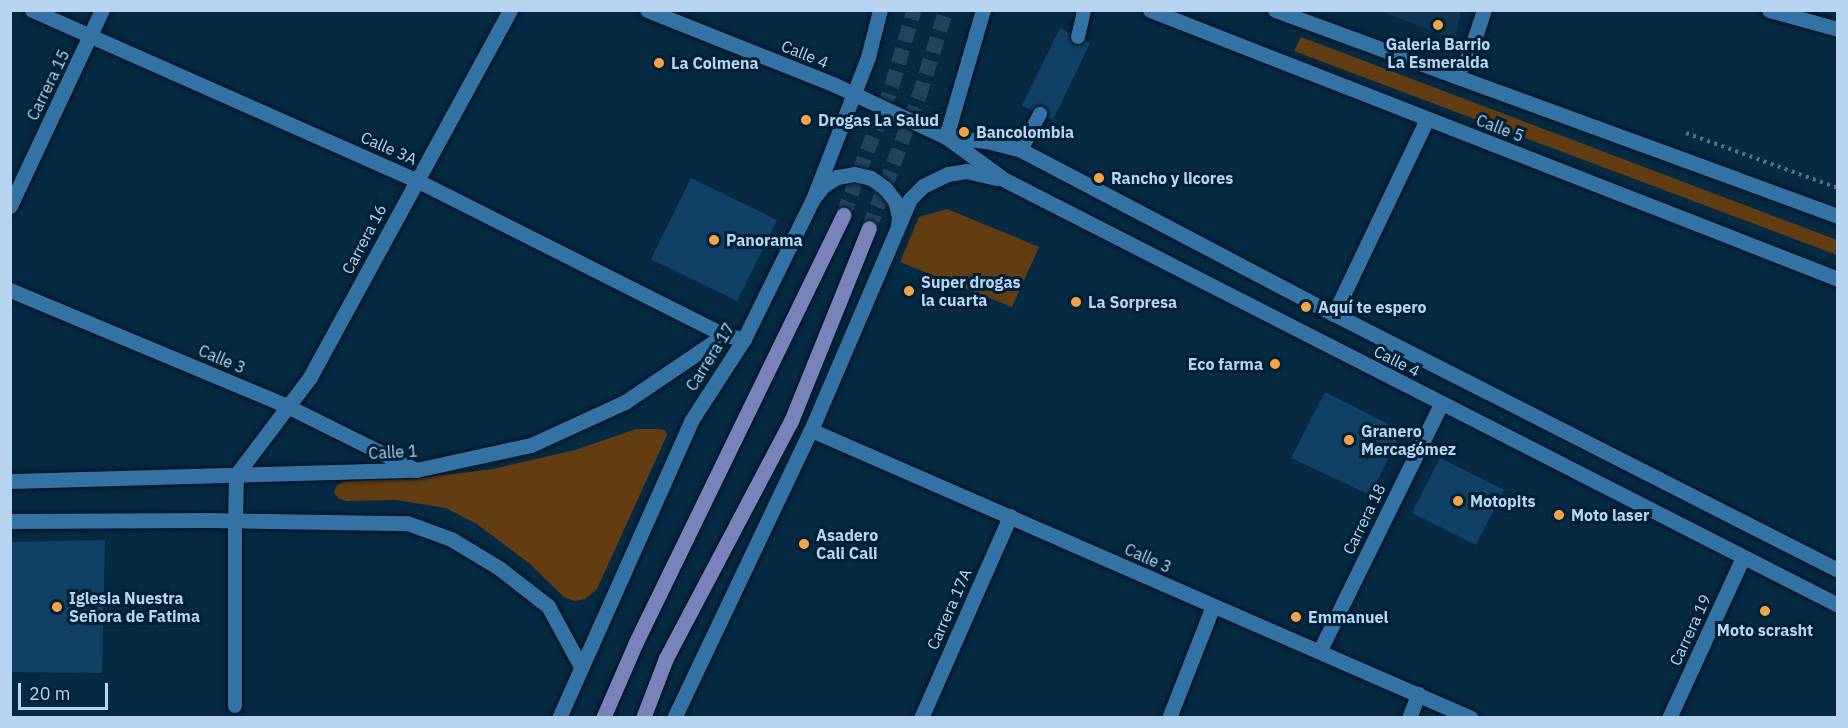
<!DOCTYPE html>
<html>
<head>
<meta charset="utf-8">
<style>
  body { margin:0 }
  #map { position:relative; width:1848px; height:728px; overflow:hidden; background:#072a43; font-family:"IBM Plex Sans",sans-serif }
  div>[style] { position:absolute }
  .built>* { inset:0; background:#0e3551 }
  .green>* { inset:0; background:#623d12 }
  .building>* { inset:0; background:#104165 }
  .primary-tunnel>* { height:15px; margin-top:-7.5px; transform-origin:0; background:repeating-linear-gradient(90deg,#21445d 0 15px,transparent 0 23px) }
  .path>* { height:4px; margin-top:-2px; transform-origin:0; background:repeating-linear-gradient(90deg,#4f7089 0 3px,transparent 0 7.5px) }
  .roads { filter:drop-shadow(0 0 2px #011120) drop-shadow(0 0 2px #011120) }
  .lane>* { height:14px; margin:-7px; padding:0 7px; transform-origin:7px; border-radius:7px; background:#3472a3 }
  .street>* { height:15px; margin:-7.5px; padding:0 7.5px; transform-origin:7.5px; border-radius:7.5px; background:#3472a3 }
  .secondary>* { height:15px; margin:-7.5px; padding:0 7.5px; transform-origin:7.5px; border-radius:7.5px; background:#3472a3 }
  .primary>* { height:15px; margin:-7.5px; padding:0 7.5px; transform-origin:7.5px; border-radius:7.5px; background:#7a82ba }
  .dots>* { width:16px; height:16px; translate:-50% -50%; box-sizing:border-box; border:3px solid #002038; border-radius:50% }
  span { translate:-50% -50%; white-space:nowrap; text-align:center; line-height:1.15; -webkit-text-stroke:6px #002038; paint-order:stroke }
  .poi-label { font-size:16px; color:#b7d5f0; font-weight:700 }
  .left { translate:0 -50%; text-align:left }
  .right { translate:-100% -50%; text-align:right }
  .street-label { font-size:16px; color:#b7d5f0 }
  .frame { position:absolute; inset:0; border:12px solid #b7d5f0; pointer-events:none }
  .scale { position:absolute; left:18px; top:683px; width:90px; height:27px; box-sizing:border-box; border:3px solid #b7d5f0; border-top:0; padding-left:8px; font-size:18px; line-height:21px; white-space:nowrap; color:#b7d5f0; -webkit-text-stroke:4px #002038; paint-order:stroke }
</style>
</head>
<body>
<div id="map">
  <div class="built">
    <div style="clip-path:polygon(1381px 11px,1461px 11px,1455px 40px)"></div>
  </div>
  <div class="green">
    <div style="clip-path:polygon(1301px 37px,1837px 240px,1837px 255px,1294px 51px)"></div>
    <div style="clip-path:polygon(947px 209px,1039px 247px,1012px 307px,900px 262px,919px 217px)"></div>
    <div style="clip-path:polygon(636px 429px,659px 429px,665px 430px,667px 435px,597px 589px,585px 599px,575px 601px,564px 597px,530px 564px,477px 524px,446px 508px,396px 500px,346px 501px,338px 498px,334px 492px,337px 485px,347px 481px,412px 479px,493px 469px,575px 450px)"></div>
  </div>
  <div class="building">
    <div style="clip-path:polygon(1060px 28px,1090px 43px,1053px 120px,1022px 106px)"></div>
    <div style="clip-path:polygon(691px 178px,777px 220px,737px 301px,651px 259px)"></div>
    <div style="clip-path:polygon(1325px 392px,1402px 431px,1370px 495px,1291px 458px)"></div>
    <div style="clip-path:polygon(1440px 458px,1504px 490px,1476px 545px,1412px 513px)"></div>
    <div style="clip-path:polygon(105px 540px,102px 673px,10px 672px,10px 542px)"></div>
  </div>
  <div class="primary-tunnel">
    <div style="left:843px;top:215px;width:139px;rotate:-69.3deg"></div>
    <div style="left:892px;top:85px;width:78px;rotate:-73.7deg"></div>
    <div style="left:869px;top:228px;width:141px;rotate:-69.3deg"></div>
    <div style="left:919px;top:96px;width:90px;rotate:-72.6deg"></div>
  </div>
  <div class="path">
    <div style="left:1686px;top:133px;width:162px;rotate:19.9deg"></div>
  </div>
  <div class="roads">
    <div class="lane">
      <div style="left:1078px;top:37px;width:28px;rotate:-77deg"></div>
      <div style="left:1021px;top:150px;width:41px;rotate:-62.2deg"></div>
      <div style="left:235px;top:520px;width:186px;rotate:90deg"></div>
    </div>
    <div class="street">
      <div style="left:32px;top:10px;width:420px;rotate:23.9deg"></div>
      <div style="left:416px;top:180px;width:345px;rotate:26.7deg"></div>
      <div style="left:1769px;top:10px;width:72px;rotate:15.4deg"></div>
      <div style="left:1455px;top:76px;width:25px;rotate:-56deg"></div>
      <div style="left:1469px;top:55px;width:47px;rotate:-71.6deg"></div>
      <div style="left:10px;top:206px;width:217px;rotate:-64.9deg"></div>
      <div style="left:10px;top:290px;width:300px;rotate:22.7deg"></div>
      <div style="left:287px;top:406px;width:144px;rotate:26.4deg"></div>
      <div style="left:1334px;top:314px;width:216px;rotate:-64.5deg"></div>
      <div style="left:811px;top:430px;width:720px;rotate:23.57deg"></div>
      <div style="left:235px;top:520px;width:45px;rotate:-88.7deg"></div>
      <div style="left:236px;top:475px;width:123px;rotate:-52.9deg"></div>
      <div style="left:310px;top:377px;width:418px;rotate:-61.4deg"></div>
      <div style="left:1320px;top:650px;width:274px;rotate:-63.8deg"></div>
      <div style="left:921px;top:718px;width:221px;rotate:-66.2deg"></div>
      <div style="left:1169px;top:718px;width:120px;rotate:-68.6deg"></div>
      <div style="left:1409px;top:718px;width:26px;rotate:-69deg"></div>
      <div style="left:1669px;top:718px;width:177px;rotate:-65.3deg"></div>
    </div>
    <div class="secondary">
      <div style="left:647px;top:10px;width:202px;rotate:21.7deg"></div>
      <div style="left:835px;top:85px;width:123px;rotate:25.1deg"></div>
      <div style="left:946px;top:137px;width:73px;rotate:36.1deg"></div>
      <div style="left:1005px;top:180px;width:935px;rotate:27.03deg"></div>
      <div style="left:1150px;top:10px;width:739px;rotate:21.35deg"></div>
      <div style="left:1275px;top:10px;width:600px;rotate:20.1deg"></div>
      <div style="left:946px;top:137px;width:40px;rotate:5.7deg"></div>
      <div style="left:986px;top:141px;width:36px;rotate:14deg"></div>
      <div style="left:1021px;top:150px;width:353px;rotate:27.7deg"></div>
      <div style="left:1334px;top:314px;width:565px;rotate:26.93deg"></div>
      <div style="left:946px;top:137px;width:132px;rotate:-73.8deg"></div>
      <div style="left:816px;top:195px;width:11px;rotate:-52deg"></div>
      <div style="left:823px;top:186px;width:17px;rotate:-33deg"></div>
      <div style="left:837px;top:177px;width:17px;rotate:-10deg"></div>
      <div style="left:854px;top:174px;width:17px;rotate:13deg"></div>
      <div style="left:871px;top:178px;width:17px;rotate:36deg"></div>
      <div style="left:885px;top:188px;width:16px;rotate:52deg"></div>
      <div style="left:895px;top:201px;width:16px;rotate:76deg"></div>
      <div style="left:899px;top:217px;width:8px;rotate:97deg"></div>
      <div style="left:10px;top:481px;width:406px;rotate:-1.6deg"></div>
      <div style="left:416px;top:470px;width:118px;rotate:-12.3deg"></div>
      <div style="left:531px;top:445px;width:103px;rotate:-24.6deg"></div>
      <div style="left:625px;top:402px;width:120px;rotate:-34.1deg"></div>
      <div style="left:724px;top:335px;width:20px;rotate:11deg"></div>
      <div style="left:10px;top:521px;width:197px;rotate:-0.3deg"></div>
      <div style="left:207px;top:520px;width:200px;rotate:0.9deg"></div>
      <div style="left:407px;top:523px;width:47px;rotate:20deg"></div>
      <div style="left:451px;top:539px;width:56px;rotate:31.1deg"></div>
      <div style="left:499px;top:568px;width:62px;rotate:37.8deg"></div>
      <div style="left:548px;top:606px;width:67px;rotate:61.5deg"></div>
      <div style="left:559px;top:718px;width:325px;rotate:-66deg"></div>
      <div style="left:691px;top:421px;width:98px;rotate:-57.1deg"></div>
      <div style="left:744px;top:339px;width:156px;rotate:-63.8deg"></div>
      <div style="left:813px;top:199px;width:152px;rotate:-68.8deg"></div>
      <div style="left:868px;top:57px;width:49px;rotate:-75.7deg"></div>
      <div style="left:674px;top:718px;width:319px;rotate:-64.6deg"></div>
      <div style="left:811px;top:430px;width:251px;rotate:-66.8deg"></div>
      <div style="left:910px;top:199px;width:18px;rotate:-45deg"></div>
      <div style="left:923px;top:186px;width:28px;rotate:-26deg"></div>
      <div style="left:948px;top:174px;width:18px;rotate:-9deg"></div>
      <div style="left:966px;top:171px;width:32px;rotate:13deg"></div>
    </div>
    <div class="primary">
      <div style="left:603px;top:718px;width:83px;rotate:-66.5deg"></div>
      <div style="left:636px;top:642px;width:475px;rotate:-64.1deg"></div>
      <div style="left:643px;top:718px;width:64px;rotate:-69deg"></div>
      <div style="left:666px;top:658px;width:268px;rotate:-62.2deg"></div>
      <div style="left:791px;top:421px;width:208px;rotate:-68deg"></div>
    </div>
  </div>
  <div class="dots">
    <div style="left:1438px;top:25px;background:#f6a247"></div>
    <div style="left:659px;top:63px;background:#f6a247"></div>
    <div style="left:806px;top:120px;background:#f6a247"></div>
    <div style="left:964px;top:132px;background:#f6a247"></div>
    <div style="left:1099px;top:178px;background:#f6a247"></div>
    <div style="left:714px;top:240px;background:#f6a247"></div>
    <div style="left:909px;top:291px;background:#f6a247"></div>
    <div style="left:1076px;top:302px;background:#f6a247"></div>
    <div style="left:1306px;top:307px;background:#f6a247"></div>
    <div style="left:1275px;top:364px;background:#f6a247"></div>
    <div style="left:1349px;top:440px;background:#f6a247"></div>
    <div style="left:1458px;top:501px;background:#f6a247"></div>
    <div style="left:1559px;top:515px;background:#f6a247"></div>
    <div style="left:804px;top:544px;background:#f6a247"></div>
    <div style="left:57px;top:607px;background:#f6a247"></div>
    <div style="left:1765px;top:611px;background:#f6a247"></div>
    <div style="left:1296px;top:617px;background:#f6a247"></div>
  </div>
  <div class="poi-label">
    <span style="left:1438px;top:53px">Galeria Barrio<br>La Esmeralda</span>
    <span class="left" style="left:671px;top:63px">La Colmena</span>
    <span class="left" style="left:818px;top:120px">Drogas La Salud</span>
    <span class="left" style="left:976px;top:132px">Bancolombia</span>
    <span class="left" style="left:1111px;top:178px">Rancho y licores</span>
    <span class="left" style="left:726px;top:240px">Panorama</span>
    <span class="left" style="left:921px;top:291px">Super drogas<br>la cuarta</span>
    <span class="left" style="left:1088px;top:302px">La Sorpresa</span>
    <span class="left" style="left:1318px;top:307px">Aquí te espero</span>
    <span class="right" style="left:1263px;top:364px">Eco farma</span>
    <span class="left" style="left:1361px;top:440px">Granero<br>Mercagómez</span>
    <span class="left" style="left:1470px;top:501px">Motopits</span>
    <span class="left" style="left:1571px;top:515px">Moto laser</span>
    <span class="left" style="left:816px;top:544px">Asadero<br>Cali Cali</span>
    <span class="left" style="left:69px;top:607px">Iglesia Nuestra<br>Señora de Fatima</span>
    <span class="left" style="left:1308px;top:617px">Emmanuel</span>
    <span style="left:1765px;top:630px">Moto scrasht</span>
  </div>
  <div class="street-label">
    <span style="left:805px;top:54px;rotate:22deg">Calle 4</span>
    <span style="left:48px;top:85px;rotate:-64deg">Carrera 15</span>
    <span style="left:1500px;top:128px;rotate:21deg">Calle 5</span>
    <span style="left:389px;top:148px;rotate:24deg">Calle 3A</span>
    <span style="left:364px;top:239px;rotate:-62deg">Carrera 16</span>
    <span style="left:710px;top:357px;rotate:-58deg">Carrera 17</span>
    <span style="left:222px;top:359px;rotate:23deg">Calle 3</span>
    <span style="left:1397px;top:361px;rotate:27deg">Calle 4</span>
    <span style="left:393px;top:452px;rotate:-3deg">Calle 1</span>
    <span style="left:1364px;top:519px;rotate:-64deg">Carrera 18</span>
    <span style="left:1148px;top:558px;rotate:24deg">Calle 3</span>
    <span style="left:949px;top:609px;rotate:-66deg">Carrera 17A</span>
    <span style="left:1690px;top:630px;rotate:-65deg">Carrera 19</span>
  </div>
  <div class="frame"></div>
  <div class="scale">20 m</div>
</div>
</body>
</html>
